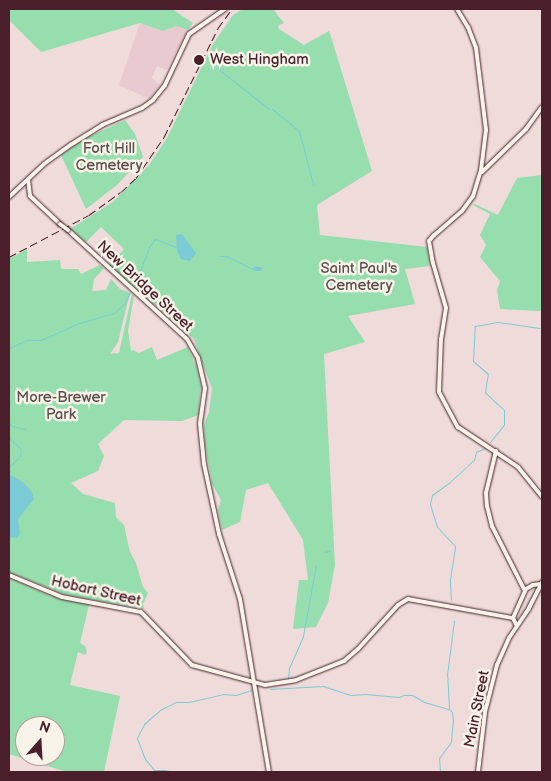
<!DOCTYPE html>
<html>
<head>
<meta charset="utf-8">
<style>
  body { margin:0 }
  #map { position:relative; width:551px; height:781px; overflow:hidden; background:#eedbda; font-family:"Balsamiq Sans",sans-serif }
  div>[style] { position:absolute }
  .built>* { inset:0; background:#e8cad0 }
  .green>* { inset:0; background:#96dead }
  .water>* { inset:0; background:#7bcbd6 }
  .stream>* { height:1px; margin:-0.5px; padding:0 0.5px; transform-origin:0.5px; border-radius:0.5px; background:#7bcbd6 }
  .river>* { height:4.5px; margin:-2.25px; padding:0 2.25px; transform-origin:2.25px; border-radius:2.25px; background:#7bcbd6 }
  .roads { filter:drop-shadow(0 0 1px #4a1f2b) drop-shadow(0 0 1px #4a1f2b) }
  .secondary>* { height:4px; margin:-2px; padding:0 2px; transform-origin:2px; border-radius:2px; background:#f7f3e8 }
  .rail>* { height:1px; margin-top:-0.5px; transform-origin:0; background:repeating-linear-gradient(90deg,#4a1f2b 0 8px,transparent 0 12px) }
  .bridges { filter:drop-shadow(0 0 1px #4a1f2b) drop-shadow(0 0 1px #4a1f2b) }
  .secondary-bridge>* { height:4px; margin:-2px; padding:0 2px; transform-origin:2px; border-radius:2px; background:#f7f3e8 }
  .dots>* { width:14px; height:14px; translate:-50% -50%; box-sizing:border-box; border:2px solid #f7f3e8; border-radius:50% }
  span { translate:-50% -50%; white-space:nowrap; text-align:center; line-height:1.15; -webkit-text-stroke:5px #f7f3e8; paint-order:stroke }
  .poi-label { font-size:15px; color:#4a1f2b }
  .left { translate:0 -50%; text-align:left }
  .park-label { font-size:15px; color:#5d4f4c }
  .street-label { font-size:15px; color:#4a1f2b }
  .frame { position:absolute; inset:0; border:10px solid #4a1f2b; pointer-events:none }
  .north { position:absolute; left:15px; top:716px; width:50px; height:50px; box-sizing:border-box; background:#f7f3e8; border:1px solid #b29e9c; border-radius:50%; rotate:19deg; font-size:14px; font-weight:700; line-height:20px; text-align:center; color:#4a1f2b }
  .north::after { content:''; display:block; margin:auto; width:18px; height:22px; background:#4a1f2b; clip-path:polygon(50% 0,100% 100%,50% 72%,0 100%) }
</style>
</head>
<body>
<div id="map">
  <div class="built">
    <div style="clip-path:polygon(140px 23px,163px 31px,177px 26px,188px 30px,167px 70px,157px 66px,152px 78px,160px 85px,149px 99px,119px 85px)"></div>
  </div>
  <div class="green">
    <div style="clip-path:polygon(9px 9px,172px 9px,193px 23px,188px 30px,177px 26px,163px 31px,140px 23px,41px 52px,9px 20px)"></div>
    <div style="clip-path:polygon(243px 9px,273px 9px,284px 23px,278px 26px,279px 29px,304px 45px,329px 31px,332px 40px,372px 171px,317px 205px,320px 235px,427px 247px,430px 266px,405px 269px,415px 304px,348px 316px,365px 342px,324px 354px,335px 565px,328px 603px,316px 627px,293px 629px,299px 580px,308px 580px,303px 540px,268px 483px,246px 490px,240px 522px,222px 530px,218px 510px,221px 500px,212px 484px,205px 445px,204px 425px,209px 412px,212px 389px,194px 339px,109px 265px,124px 249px,101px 227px,86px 242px,70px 229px,113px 202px,149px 165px,167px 138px,213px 44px,233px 15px)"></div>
    <div style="clip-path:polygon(125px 120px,135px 134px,143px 157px,117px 185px,86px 209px,61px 155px,84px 139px)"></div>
    <div style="clip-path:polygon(542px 175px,542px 311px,500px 309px,497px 290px,500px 281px,480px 257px,486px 245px,480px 235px,490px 214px,473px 205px,475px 204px,498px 215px,517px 178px)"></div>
    <div style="clip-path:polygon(27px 249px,27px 262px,60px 260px,61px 269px,78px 269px,81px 274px,100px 265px,104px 268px,94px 279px,92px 291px,106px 290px,111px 279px,120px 289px,130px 293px,118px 342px,110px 354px,119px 353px,132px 294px,134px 295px,128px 331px,131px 351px,133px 350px,139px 353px,152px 347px,157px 360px,188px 347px,197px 368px,201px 386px,198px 415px,182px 421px,124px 420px,98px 444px,104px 456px,98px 471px,71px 483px,83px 494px,115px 503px,116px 517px,124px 525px,130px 552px,136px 563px,143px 587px,148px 593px,143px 604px,144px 609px,66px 595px,9px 572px,9px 259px)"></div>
    <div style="clip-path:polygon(evenodd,9px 578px,51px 596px,89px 605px,80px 643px,85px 646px,87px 652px,85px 655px,78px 652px,70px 685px,120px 696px,104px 772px,67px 772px,9px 754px,9px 578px,25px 726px,55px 726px,55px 756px,25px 756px,25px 726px)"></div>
  </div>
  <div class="water">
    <div style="clip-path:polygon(182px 234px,196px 253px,190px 261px,181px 259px,177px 251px,176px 235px)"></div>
    <div style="clip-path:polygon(9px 474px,24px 483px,32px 492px,34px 499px,18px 519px,20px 534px,17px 538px,9px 537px)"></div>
  </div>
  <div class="stream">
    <div style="left:216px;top:61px;width:11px;rotate:63deg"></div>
    <div style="left:221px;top:71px;width:61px;rotate:38.4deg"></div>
    <div style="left:272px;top:109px;width:35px;rotate:39deg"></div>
    <div style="left:299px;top:131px;width:55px;rotate:75.2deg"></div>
    <div style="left:220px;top:256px;width:6px"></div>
    <div style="left:226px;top:256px;width:30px;rotate:26deg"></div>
    <div style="left:135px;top:284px;width:40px;rotate:-69deg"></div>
    <div style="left:149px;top:247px;width:10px;rotate:-53deg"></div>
    <div style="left:155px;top:239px;width:25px;rotate:21deg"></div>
    <div style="left:9px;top:348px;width:20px;rotate:-24deg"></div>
    <div style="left:27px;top:340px;width:14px"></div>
    <div style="left:41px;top:340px;width:42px;rotate:-24.1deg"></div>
    <div style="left:79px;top:323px;width:36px;rotate:-16deg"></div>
    <div style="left:114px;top:313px;width:15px;rotate:-42deg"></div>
    <div style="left:125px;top:303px;width:12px;rotate:-66deg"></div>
    <div style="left:9px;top:423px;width:4px;rotate:45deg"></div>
    <div style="left:12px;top:426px;width:13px;rotate:13deg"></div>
    <div style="left:9px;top:438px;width:16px;rotate:43deg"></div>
    <div style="left:21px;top:449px;width:7px;rotate:98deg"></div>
    <div style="left:490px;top:442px;width:22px;rotate:-51deg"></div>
    <div style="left:504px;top:425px;width:15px;rotate:-90deg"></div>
    <div style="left:504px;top:410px;width:26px;rotate:-137deg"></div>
    <div style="left:485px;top:392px;width:18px;rotate:-81deg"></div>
    <div style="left:488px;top:374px;width:20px;rotate:-139deg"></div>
    <div style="left:473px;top:361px;width:35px;rotate:-87deg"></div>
    <div style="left:475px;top:326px;width:23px;rotate:-10deg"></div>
    <div style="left:498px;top:322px;width:42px;rotate:8.1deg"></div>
    <div style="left:9px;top:467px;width:13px;rotate:-45deg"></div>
    <div style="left:325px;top:552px;width:6px;rotate:-18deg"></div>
    <div style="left:451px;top:600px;width:21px;rotate:-93deg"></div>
    <div style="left:450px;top:579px;width:33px;rotate:-81deg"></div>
    <div style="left:455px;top:546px;width:26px;rotate:-133deg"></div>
    <div style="left:437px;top:527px;width:24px;rotate:-107deg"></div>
    <div style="left:430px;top:504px;width:9px;rotate:-77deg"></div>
    <div style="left:432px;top:495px;width:22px;rotate:-36deg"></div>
    <div style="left:450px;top:482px;width:33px;rotate:-43deg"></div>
    <div style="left:474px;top:460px;width:8px;rotate:-76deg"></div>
    <div style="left:476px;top:452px;width:10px;rotate:-24deg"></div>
    <div style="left:288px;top:679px;width:11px;rotate:-85deg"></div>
    <div style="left:289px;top:668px;width:35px;rotate:-66deg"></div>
    <div style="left:303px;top:636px;width:72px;rotate:-79.6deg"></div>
    <div style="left:270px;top:689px;width:53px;rotate:-3.2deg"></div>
    <div style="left:323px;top:686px;width:28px;rotate:18deg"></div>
    <div style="left:350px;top:695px;width:15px;rotate:-4deg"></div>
    <div style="left:365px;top:694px;width:34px;rotate:5deg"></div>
    <div style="left:399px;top:697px;width:5px;rotate:-22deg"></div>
    <div style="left:404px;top:695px;width:8px"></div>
    <div style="left:412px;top:695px;width:14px;rotate:30deg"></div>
    <div style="left:424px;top:702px;width:26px;rotate:16deg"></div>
    <div style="left:172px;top:772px;width:6px;rotate:-162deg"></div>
    <div style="left:166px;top:770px;width:12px;rotate:180deg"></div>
    <div style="left:154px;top:770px;width:14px;rotate:-129deg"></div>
    <div style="left:145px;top:759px;width:22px;rotate:-111deg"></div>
    <div style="left:137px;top:738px;width:16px;rotate:-63deg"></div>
    <div style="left:144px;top:724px;width:21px;rotate:-41deg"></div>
    <div style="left:160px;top:710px;width:18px;rotate:-27deg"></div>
    <div style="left:176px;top:702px;width:13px"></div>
    <div style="left:189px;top:702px;width:35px;rotate:-13deg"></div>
    <div style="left:223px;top:694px;width:13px;rotate:4deg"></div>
    <div style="left:236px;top:695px;width:16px;rotate:-18deg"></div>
    <div style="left:440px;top:772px;width:14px;rotate:-94deg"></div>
    <div style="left:439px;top:758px;width:20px;rotate:-53deg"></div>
    <div style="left:451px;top:742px;width:21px;rotate:-85deg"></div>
    <div style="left:453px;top:721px;width:9px;rotate:-96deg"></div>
    <div style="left:452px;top:712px;width:4px;rotate:-135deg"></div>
    <div style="left:449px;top:709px;width:34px;rotate:-93deg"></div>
    <div style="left:447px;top:675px;width:55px;rotate:-82.7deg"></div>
  </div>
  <div class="river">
    <div style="left:255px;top:269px;width:5px"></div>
  </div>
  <div class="roads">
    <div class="secondary">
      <div style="left:457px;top:9px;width:21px;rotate:59deg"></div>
      <div style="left:468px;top:27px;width:22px;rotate:69deg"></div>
      <div style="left:476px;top:48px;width:83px;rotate:83deg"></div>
      <div style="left:486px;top:130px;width:40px;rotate:97.1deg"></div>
      <div style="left:481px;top:170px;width:27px;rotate:107deg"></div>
      <div style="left:473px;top:196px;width:19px;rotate:126deg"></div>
      <div style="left:462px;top:211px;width:37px;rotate:139deg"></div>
      <div style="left:434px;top:235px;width:8px;rotate:130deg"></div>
      <div style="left:429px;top:241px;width:22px;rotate:80deg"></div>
      <div style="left:433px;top:263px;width:47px;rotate:73.9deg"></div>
      <div style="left:446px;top:308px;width:31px;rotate:99deg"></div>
      <div style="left:441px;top:339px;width:53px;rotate:92.2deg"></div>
      <div style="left:439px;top:392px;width:40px;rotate:62deg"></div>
      <div style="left:458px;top:427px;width:72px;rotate:33.7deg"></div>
      <div style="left:518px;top:467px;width:38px;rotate:51deg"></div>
      <div style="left:482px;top:172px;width:62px;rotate:-44.3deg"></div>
      <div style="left:526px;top:129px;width:27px;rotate:-54deg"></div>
      <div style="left:28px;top:179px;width:17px;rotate:83deg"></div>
      <div style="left:30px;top:196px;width:41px;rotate:43deg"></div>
      <div style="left:9px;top:197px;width:48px;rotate:-43.3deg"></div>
      <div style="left:44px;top:164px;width:34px;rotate:-36deg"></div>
      <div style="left:72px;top:144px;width:36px;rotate:-32deg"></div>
      <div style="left:102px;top:125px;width:43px;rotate:-23deg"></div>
      <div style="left:142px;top:108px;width:14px;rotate:-36deg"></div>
      <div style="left:153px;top:100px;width:19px;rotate:-51deg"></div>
      <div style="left:165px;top:85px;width:56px;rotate:-64.8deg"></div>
      <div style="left:189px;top:34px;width:44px;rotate:-34.8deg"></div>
      <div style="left:68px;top:230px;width:161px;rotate:42.5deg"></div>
      <div style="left:187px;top:339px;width:22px;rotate:60deg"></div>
      <div style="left:198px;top:358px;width:31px;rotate:77deg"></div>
      <div style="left:205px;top:388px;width:36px;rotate:98deg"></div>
      <div style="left:200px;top:424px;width:40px;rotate:84.3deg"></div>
      <div style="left:204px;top:464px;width:72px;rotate:77.9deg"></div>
      <div style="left:219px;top:534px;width:68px;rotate:72.1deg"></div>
      <div style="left:240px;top:599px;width:175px;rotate:80.5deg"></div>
      <div style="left:496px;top:451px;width:43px;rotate:103.4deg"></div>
      <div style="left:486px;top:493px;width:13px;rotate:86deg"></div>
      <div style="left:487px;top:506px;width:21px;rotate:76deg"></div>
      <div style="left:492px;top:526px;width:73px;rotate:63.1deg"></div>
      <div style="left:9px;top:575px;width:57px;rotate:22.5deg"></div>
      <div style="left:62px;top:597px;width:80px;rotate:10.8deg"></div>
      <div style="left:141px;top:612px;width:74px;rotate:46.1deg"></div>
      <div style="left:192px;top:665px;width:76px;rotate:15.3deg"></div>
      <div style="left:265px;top:685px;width:31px;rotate:-9deg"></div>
      <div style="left:296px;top:680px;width:52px;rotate:-21.6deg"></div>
      <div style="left:344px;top:661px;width:18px;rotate:-41deg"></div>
      <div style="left:358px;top:649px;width:59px;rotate:-47.7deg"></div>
      <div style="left:398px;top:605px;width:12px;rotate:-31deg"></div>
      <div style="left:408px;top:599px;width:107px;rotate:10.3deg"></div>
      <div style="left:517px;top:626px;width:9px;rotate:-117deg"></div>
      <div style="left:513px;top:618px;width:32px;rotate:-66deg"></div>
      <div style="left:526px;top:589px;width:8px;rotate:-30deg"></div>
      <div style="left:533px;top:585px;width:8px;rotate:-7deg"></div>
      <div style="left:478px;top:772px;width:60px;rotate:-83.3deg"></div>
      <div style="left:485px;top:712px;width:49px;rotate:-75.7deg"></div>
      <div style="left:497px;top:665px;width:30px;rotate:-66deg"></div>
      <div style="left:509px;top:638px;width:36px;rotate:-56deg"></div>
      <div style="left:529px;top:608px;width:29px;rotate:-63deg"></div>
    </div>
  </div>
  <div class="rail">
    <div style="left:9px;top:257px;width:90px;rotate:-27.7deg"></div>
    <div style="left:89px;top:215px;width:39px;rotate:-36deg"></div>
    <div style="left:121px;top:192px;width:21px;rotate:-43deg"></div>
    <div style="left:136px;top:178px;width:50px;rotate:-55.7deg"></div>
    <div style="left:164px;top:137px;width:122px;rotate:-63.6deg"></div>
    <div style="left:218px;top:28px;width:24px;rotate:-54deg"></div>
  </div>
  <div class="bridges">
    <div class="secondary-bridge">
      <div style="left:60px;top:224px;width:10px;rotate:37deg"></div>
    </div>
  </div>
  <div class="dots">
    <div style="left:199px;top:60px;background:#4a1f2b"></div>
  </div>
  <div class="poi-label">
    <span class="left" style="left:210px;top:60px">West Hingham</span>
  </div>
  <div class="park-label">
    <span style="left:109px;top:157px">Fort Hill<br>Cemetery</span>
    <span style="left:359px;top:277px">Saint Paul's<br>Cemetery</span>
    <span style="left:61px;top:406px">More-Brewer<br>Park</span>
  </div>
  <div class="street-label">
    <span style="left:145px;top:286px;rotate:43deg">New Bridge Street</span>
    <span style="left:96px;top:591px;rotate:13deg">Hobart Street</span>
    <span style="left:477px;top:709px;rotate:-79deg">Main Street</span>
  </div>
  <div class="frame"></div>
  <div class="north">N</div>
</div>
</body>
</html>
